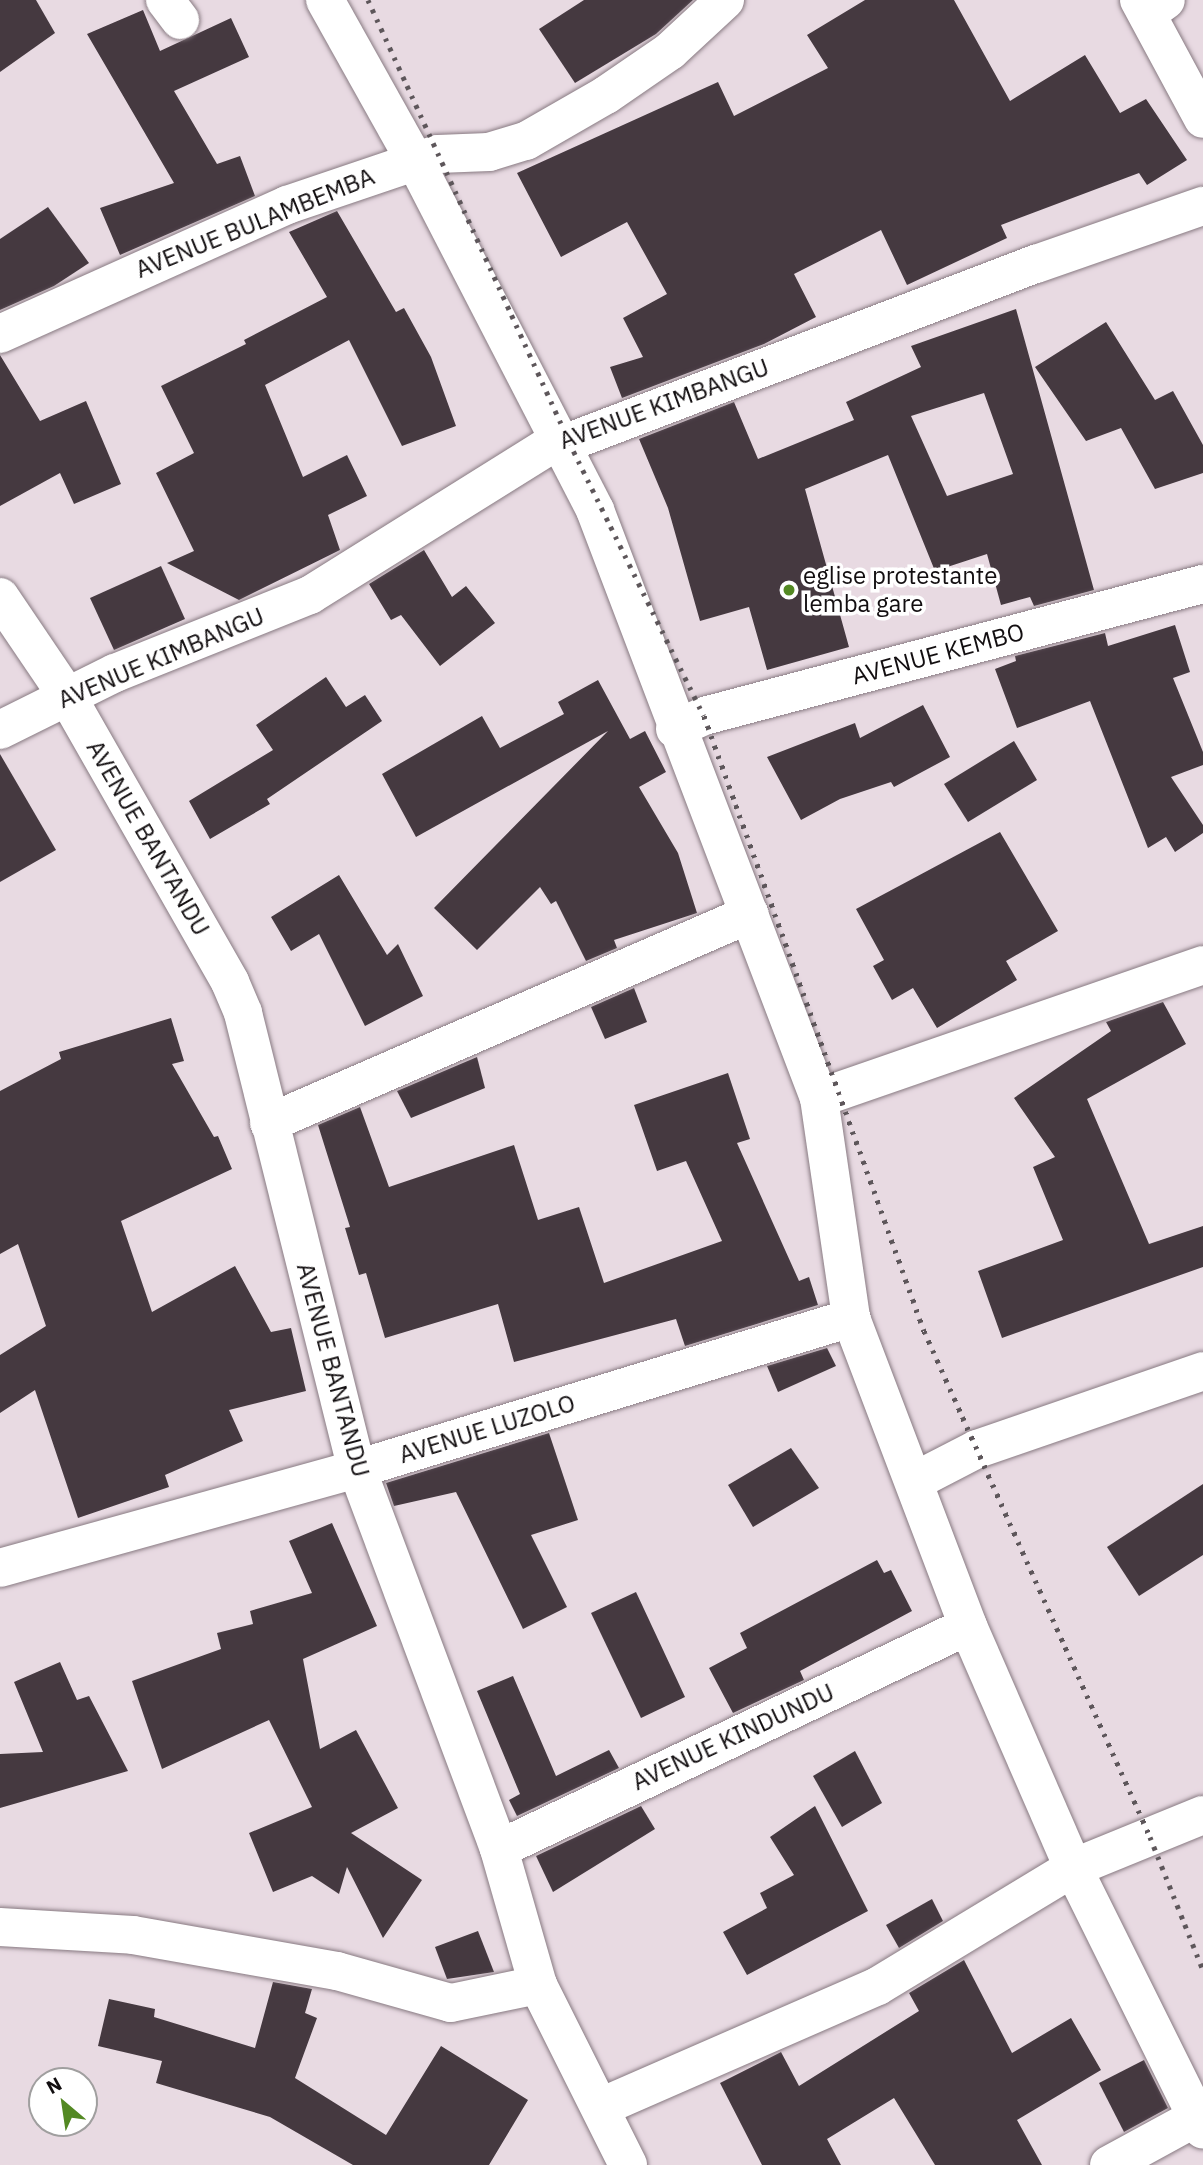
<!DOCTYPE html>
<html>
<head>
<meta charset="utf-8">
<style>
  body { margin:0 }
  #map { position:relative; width:1203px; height:2165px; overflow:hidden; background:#e8dae2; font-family:"IBM Plex Sans",sans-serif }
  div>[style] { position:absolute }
  .building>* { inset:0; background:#453940 }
  .roads { filter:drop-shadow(0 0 2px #887a82) drop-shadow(0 0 2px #887a82) }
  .street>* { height:38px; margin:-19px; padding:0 19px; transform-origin:19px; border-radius:19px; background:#fff }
  .secondary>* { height:38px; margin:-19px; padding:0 19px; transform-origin:19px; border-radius:19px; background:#fff }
  .rail>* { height:5px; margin-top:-2.5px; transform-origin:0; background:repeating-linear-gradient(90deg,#5d565a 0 3.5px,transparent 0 10.5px) }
  .dots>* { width:19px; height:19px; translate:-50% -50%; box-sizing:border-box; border:4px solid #fff; border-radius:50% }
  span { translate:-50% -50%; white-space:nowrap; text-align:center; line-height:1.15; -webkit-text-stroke:7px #fff; paint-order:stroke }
  .street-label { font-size:24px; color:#120e10 }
  .poi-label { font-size:24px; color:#120e10 }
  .left { translate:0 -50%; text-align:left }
  .north { position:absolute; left:28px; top:2067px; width:70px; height:70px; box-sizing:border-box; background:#fff; border:2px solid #a09f9f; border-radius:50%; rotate:331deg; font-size:19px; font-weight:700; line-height:28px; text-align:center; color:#120e10 }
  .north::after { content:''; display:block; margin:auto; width:24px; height:32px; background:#538923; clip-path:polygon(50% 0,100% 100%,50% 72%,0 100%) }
</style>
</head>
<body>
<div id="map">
  <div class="building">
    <div style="clip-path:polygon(0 0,36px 0,55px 33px,0 72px)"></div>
    <div style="clip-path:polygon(584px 0,693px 0,656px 34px,575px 83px,539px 29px)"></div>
    <div style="clip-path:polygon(865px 0,954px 0,1010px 101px,1085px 55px,1120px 113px,1146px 99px,1187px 160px,1147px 185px,1139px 173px,1001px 225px,1007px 238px,907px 285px,881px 230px,794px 274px,816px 317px,764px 344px,622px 398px,610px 367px,643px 357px,623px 318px,667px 294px,627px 222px,561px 257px,517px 173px,718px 82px,734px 116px,828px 68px,807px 35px)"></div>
    <div style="clip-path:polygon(143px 10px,160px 51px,231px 18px,249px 57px,174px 91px,217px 164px,240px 156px,255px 196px,120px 255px,100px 208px,174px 183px,87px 34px)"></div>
    <div style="clip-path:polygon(48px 207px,89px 263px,54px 286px,0 310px,0 239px)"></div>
    <div style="clip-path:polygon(337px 211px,396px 312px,404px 308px,431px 357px,456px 426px,402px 446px,349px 340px,265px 385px,303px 477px,347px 455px,367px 496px,328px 515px,340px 550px,239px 600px,167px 563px,194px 551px,156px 473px,194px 453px,161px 386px,246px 344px,244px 340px,327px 297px,289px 232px)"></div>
    <div style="clip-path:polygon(evenodd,1016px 309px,1094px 590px,1034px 606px,1030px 597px,1001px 605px,987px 554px,935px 571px,888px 455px,805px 489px,849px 647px,767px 670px,749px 607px,700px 621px,668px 508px,639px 439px,734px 402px,758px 459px,854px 420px,846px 402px,921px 367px,911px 346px,1016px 309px,984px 393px,1013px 474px,947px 496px,911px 416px,984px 393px)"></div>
    <div style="clip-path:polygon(1106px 322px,1155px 400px,1173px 391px,1203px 445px,1203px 473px,1155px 489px,1121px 428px,1086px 441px,1035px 367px)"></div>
    <div style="clip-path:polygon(0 355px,40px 421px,86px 401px,121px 484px,74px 504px,60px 473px,0 506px)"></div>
    <div style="clip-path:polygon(424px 550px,452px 597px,466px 586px,495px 623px,440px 666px,401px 615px,391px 620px,369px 584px)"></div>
    <div style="clip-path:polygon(161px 566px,185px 619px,114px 650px,90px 598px)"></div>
    <div style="clip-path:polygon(1175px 625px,1190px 672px,1173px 678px,1203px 752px,1203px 765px,1171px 777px,1203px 825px,1203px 833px,1175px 852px,1166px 837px,1148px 848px,1090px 701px,1017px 728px,995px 669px,1016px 661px,1015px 656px,1105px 633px,1108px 646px)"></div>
    <div style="clip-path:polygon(326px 677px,346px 707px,365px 695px,382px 721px,267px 799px,270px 804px,210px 839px,189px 801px,273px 750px,256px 725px)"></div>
    <div style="clip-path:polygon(598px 680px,630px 739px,645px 731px,666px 772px,639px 787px,678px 853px,697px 913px,614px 940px,617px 948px,586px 961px,556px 901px,551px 904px,540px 887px,477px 950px,434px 908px,608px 731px,416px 837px,382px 774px,482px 716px,500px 748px,564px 714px,558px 702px)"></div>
    <div style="clip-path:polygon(923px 705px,950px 757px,894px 787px,891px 782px,840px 799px,801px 820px,767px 757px,855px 723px,860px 738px)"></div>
    <div style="clip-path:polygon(1014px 741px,1037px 780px,968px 822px,944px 784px)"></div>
    <div style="clip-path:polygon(0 754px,56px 850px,0 882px)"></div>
    <div style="clip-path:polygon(1000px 832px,1058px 931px,1006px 961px,1017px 980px,937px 1028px,913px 988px,892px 1000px,873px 966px,884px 960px,856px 909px)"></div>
    <div style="clip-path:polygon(339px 875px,387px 955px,398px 944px,423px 996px,365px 1026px,319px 934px,291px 951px,271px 917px)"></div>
    <div style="clip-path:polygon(634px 988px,647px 1022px,605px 1039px,591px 1007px)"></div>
    <div style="clip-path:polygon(1163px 1002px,1186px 1044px,1087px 1099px,1149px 1244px,1203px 1226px,1203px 1267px,1002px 1338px,978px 1271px,1063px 1240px,1033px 1167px,1055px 1157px,1014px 1098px,1111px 1031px,1106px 1022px)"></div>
    <div style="clip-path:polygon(171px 1018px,184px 1061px,172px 1064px,214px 1137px,218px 1136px,232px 1169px,121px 1221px,152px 1312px,235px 1266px,271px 1332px,291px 1328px,306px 1391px,229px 1410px,243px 1441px,165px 1475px,169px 1487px,78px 1518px,35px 1390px,0 1413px,0 1355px,46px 1326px,18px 1244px,0 1254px,0 1091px,61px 1059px,59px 1052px)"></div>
    <div style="clip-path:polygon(477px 1057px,485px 1088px,411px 1118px,397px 1091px)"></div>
    <div style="clip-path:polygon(728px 1073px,750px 1139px,737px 1143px,799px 1281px,809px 1277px,818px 1305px,685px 1346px,676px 1319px,514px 1362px,498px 1304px,385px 1338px,366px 1273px,359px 1275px,345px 1228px,350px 1227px,318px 1125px,360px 1107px,389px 1187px,514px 1145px,538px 1220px,579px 1207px,604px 1283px,722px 1241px,686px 1161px,657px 1171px,634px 1105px)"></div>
    <div style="clip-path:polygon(827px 1348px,836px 1366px,778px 1392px,767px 1366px)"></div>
    <div style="clip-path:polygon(549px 1433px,578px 1520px,531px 1535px,567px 1607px,523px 1629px,456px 1492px,394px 1506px,386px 1483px)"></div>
    <div style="clip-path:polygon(791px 1448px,819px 1488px,753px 1527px,728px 1485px)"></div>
    <div style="clip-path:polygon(1203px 1484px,1203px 1555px,1139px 1596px,1107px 1547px)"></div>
    <div style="clip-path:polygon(332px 1523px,377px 1626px,303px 1659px,320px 1749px,356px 1730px,398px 1808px,351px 1833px,422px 1880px,383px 1938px,347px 1867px,339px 1894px,312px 1876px,273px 1892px,249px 1833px,312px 1807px,269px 1720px,162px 1769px,132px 1681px,221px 1649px,217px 1633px,253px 1624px,250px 1611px,312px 1593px,289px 1541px)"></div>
    <div style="clip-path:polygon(877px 1560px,884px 1573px,891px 1570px,912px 1611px,800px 1671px,804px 1680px,733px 1713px,709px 1668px,747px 1648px,740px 1633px)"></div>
    <div style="clip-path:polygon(636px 1592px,685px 1697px,641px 1718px,591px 1613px)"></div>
    <div style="clip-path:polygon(60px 1662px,77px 1700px,89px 1696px,128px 1771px,0 1808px,0 1754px,43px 1752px,14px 1682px)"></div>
    <div style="clip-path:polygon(513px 1676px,556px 1776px,609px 1750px,619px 1768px,517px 1816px,509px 1800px,520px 1794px,477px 1691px)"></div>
    <div style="clip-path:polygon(855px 1751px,882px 1803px,842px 1827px,813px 1776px)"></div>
    <div style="clip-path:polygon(641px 1806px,655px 1829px,553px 1892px,536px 1856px)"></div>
    <div style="clip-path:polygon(815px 1806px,868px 1911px,747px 1975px,723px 1932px,767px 1908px,760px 1893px,794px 1875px,770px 1837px)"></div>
    <div style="clip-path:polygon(932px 1899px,943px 1921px,899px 1948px,886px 1925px)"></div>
    <div style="clip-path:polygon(478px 1931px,494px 1972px,447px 1979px,435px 1947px)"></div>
    <div style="clip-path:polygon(964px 1960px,1012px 2053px,1071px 2018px,1101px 2070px,1017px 2120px,1042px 2165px,935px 2165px,894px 2098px,827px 2139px,841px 2165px,762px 2165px,720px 2083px,781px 2052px,799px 2086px,919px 2011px,909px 1993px)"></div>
    <div style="clip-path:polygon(273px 1982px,312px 1989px,305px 2013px,317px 2018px,295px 2078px,386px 2135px,441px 2046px,528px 2100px,489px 2165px,353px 2165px,270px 2117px,156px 2083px,162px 2061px,98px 2046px,109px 1999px,155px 2009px,154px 2017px,255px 2048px)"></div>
    <div style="clip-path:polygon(1144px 2060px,1168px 2108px,1124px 2132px,1099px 2083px)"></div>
  </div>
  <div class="roads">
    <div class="street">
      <div style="left:165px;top:0;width:25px;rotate:53deg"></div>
      <div style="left:325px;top:0;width:184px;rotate:60.8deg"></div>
      <div style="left:415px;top:161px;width:393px;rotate:62.7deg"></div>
      <div style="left:595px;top:510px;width:629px;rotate:69.15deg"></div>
      <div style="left:819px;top:1098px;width:222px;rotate:81.7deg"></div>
      <div style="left:851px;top:1318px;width:329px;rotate:69.2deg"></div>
      <div style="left:968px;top:1626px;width:264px;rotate:66.5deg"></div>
      <div style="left:1073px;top:1868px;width:292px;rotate:63.6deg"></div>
      <div style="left:1148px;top:13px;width:22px;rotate:-36deg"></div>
      <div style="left:0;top:334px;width:315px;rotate:-24.2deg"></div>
      <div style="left:287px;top:205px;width:159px;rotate:-18.7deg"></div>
      <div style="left:438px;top:154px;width:51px;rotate:-2.2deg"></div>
      <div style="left:489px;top:152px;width:39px;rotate:-17deg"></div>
      <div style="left:526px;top:141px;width:92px;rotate:-29.9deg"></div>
      <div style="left:606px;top:95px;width:78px;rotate:-34.5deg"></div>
      <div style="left:670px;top:51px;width:75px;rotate:-42.8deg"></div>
      <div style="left:0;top:597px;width:120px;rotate:55.9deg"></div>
      <div style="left:67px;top:696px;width:329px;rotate:60.3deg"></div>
      <div style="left:230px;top:982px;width:34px;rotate:67deg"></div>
      <div style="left:243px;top:1013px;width:470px;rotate:76deg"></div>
      <div style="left:357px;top:1469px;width:406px;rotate:69.5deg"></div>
      <div style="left:499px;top:1849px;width:141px;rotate:74deg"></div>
      <div style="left:538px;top:1985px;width:201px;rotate:63.4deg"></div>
      <div style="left:675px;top:729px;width:32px;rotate:-24deg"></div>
      <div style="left:704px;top:716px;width:516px;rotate:-14.82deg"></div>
      <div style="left:0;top:730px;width:128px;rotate:-26.4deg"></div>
      <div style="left:115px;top:673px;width:210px;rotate:-21.8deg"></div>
      <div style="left:310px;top:595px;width:292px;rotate:-32deg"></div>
      <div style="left:558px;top:440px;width:11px;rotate:10deg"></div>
      <div style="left:569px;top:442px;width:500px;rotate:-20.9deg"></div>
      <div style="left:1036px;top:264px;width:177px;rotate:-19.2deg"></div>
      <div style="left:819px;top:1098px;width:406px;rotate:-19.1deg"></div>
      <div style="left:269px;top:1123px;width:524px;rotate:-23.49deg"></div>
      <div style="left:915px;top:1481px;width:70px;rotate:-27.3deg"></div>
      <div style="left:977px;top:1449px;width:239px;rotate:-19deg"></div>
      <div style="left:0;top:1568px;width:370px;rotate:-15.5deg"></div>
      <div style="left:357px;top:1469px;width:517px;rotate:-17deg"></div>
      <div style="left:499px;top:1849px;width:519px;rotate:-25.43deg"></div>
      <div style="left:0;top:1927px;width:133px;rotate:3.4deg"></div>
      <div style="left:133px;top:1935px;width:207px;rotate:10deg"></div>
      <div style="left:337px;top:1971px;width:118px;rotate:15.7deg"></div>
      <div style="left:451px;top:2003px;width:89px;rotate:-11.7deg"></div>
      <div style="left:601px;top:2107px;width:302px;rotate:-23.6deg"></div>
      <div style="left:878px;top:1986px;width:228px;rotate:-31.2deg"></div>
      <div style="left:1073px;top:1868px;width:140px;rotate:-22.2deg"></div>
      <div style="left:1109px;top:2165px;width:100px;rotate:-28.6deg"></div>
    </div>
    <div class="secondary">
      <div style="left:1139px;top:0;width:135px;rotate:61.7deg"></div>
    </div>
  </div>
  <div class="rail">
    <div style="left:368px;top:0;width:486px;rotate:65.5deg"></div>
    <div style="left:569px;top:442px;width:305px;rotate:63.8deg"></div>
    <div style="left:704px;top:716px;width:653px;rotate:70.32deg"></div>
    <div style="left:924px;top:1331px;width:554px;rotate:65.93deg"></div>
    <div style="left:1150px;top:1837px;width:143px;rotate:68.3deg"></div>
  </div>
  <div class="dots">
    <div style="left:789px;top:590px;background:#538923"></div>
  </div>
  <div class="street-label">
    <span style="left:255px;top:223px;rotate:-22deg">AVENUE BULAMBEMBA</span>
    <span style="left:664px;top:404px;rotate:-20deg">AVENUE KIMBANGU</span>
    <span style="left:938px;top:654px;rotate:-15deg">AVENUE KEMBO</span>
    <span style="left:161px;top:658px;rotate:-23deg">AVENUE KIMBANGU</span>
    <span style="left:148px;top:838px;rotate:60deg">AVENUE BANTANDU</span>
    <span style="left:333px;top:1370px;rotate:75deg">AVENUE BANTANDU</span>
    <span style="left:487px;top:1429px;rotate:-17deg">AVENUE LUZOLO</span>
    <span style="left:733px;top:1737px;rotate:-25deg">AVENUE KINDUNDU</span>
  </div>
  <div class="poi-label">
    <span class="left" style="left:803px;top:590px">eglise protestante<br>lemba gare</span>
  </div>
  <div class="north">N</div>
</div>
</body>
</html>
